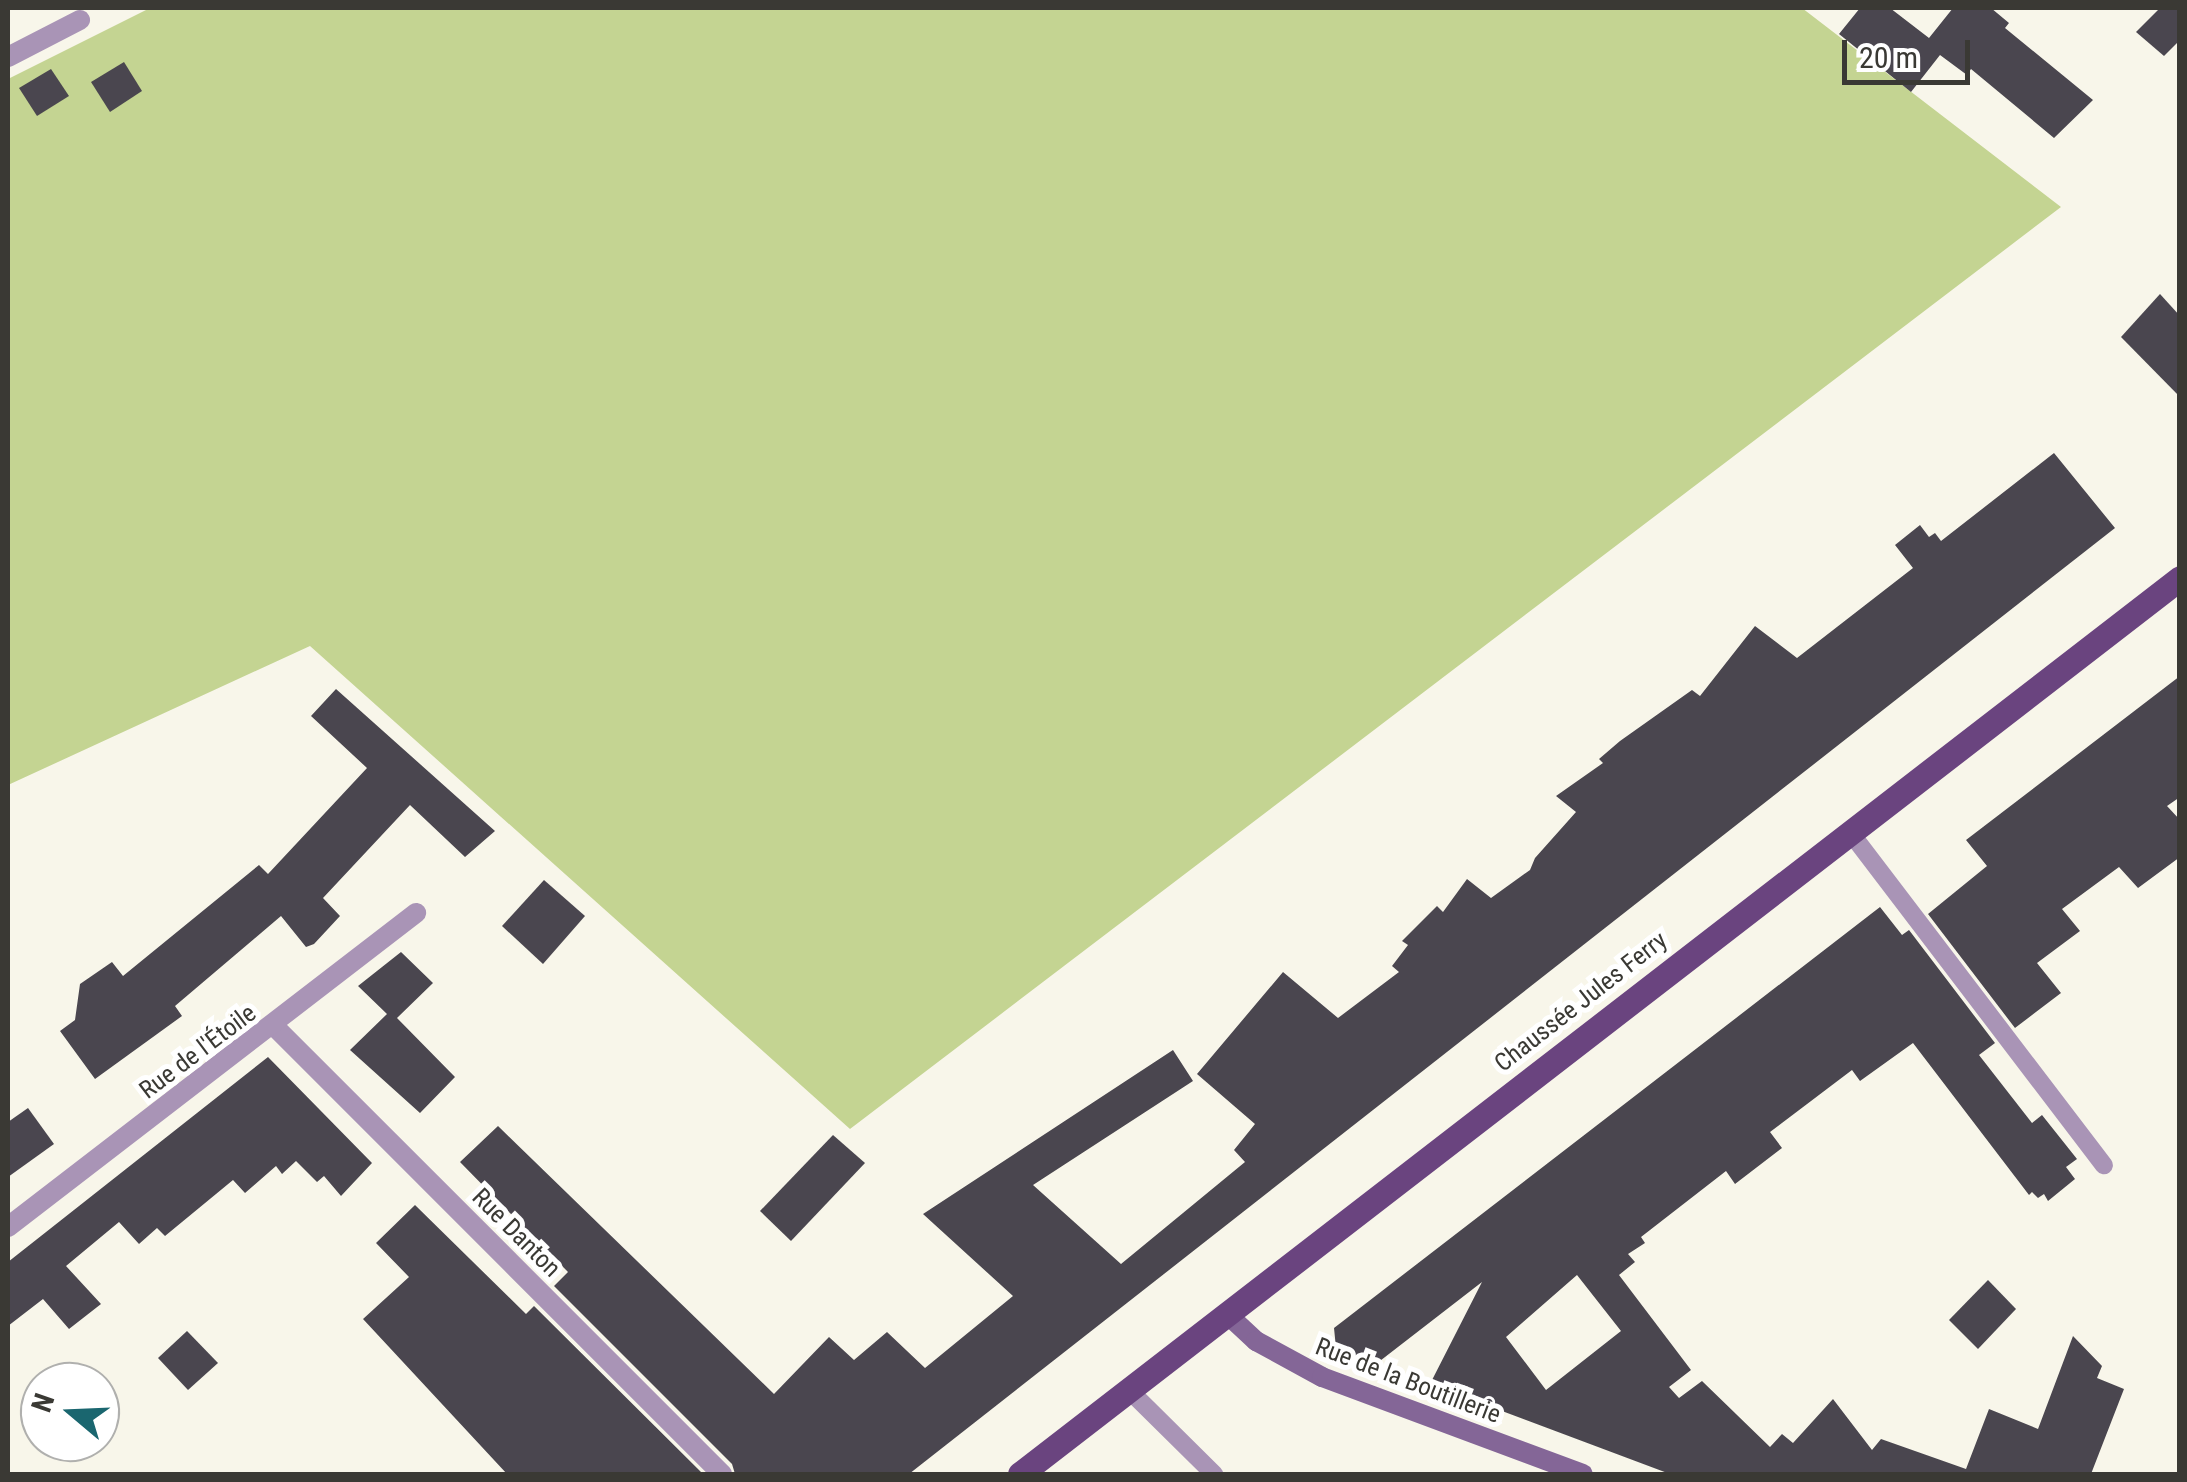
<!DOCTYPE html>
<html>
<head>
<meta charset="utf-8">
<style>
  body { margin:0 }
  #map { position:relative; width:2187px; height:1482px; overflow:hidden; background:#f8f6ea; font-family:"Roboto Condensed",sans-serif }
  div>[style] { position:absolute }
  .green>* { inset:0; background:#c4d492 }
  .building>* { inset:0; background:#4a464f }
  .lane>* { height:18px; margin:-9px; padding:0 9px; transform-origin:9px; border-radius:9px; background:#a994b6 }
  .street>* { height:20px; margin:-10px; padding:0 10px; transform-origin:10px; border-radius:10px; background:#a994b6 }
  .secondary>* { height:20px; margin:-10px; padding:0 10px; transform-origin:10px; border-radius:10px; background:#846697 }
  .primary>* { height:25px; margin:-12.5px; padding:0 12.5px; transform-origin:12.5px; border-radius:12.5px; background:#6a447f }
  span { translate:-50% -50%; white-space:nowrap; text-align:center; line-height:1.15; -webkit-text-stroke:10px #fff; paint-order:stroke }
  .street-label { font-size:25px; color:#3a3934 }
  .frame { position:absolute; inset:0; border:10px solid #3a3934; pointer-events:none }
  .north { position:absolute; left:20px; top:1362px; width:100px; height:100px; box-sizing:border-box; background:#fff; border:2px solid #b0b0ae; border-radius:50%; rotate:289deg; font-size:28px; font-weight:700; line-height:40px; text-align:center; color:#3a3934 }
  .north::after { content:''; display:block; margin:auto; width:35px; height:45px; background:#1a666f; clip-path:polygon(50% 0,100% 100%,50% 72%,0 100%) }
  .scale { position:absolute; left:1842px; top:40px; width:128px; height:45px; box-sizing:border-box; border:5px solid #3a3934; border-top:0; padding-left:12px; font-size:30px; line-height:35px; white-space:nowrap; color:#3a3934; -webkit-text-stroke:8px #fff; paint-order:stroke }
</style>
</head>
<body>
<div id="map">
  <div class="green">
    <div style="clip-path:polygon(150px 8px,1802px 8px,2061px 207px,850px 1129px,310px 646px,8px 785px,8px 79px)"></div>
  </div>
  <div class="building">
    <div style="clip-path:polygon(1860px 8px,1890px 8px,1929px 38px,1953px 8px,1991px 8px,2009px 23px,2005px 28px,2093px 100px,2054px 138px,1971px 69px,1967px 75px,1940px 55px,1911px 92px,1839px 34px)"></div>
    <div style="clip-path:polygon(2160px 8px,2180px 8px,2180px 40px,2164px 56px,2136px 32px)"></div>
    <div style="clip-path:polygon(124px 62px,142px 91px,110px 112px,91px 82px)"></div>
    <div style="clip-path:polygon(51px 69px,69px 96px,37px 116px,19px 88px)"></div>
    <div style="clip-path:polygon(2160px 294px,2180px 316px,2180px 397px,2121px 337px)"></div>
    <div style="clip-path:polygon(2054px 453px,2115px 528px,909px 1474px,735px 1474px,732px 1464px,554px 1286px,568px 1272px,460px 1162px,498px 1126px,774px 1394px,829px 1337px,854px 1360px,887px 1332px,925px 1368px,1013px 1296px,923px 1214px,1173px 1050px,1193px 1081px,1033px 1185px,1121px 1264px,1245px 1162px,1234px 1150px,1255px 1124px,1197px 1074px,1283px 972px,1338px 1018px,1399px 972px,1392px 966px,1408px 945px,1402px 941px,1437px 906px,1443px 912px,1467px 879px,1491px 898px,1530px 870px,1535px 858px,1576px 812px,1556px 796px,1603px 763px,1599px 759px,1620px 741px,1692px 690px,1700px 696px,1755px 626px,1797px 658px,1913px 568px,1895px 545px,1920px 525px,1929px 537px,1935px 533px,1941px 541px)"></div>
    <div style="clip-path:polygon(2180px 676px,2180px 797px,2167px 806px,2180px 820px,2180px 857px,2138px 888px,2119px 867px,2062px 909px,2080px 931px,2037px 963px,2061px 993px,2015px 1028px,1928px 914px,1987px 866px,1966px 840px)"></div>
    <div style="clip-path:polygon(336px 689px,495px 831px,465px 857px,410px 805px,323px 898px,340px 916px,314px 944px,306px 947px,281px 916px,175px 1006px,182px 1016px,95px 1079px,60px 1031px,75px 1020px,80px 984px,112px 962px,123px 976px,259px 865px,268px 874px,367px 768px,311px 716px)"></div>
    <div style="clip-path:polygon(544px 880px,585px 916px,543px 964px,502px 926px)"></div>
    <div style="clip-path:polygon(evenodd,1880px 907px,1902px 935px,1909px 930px,1995px 1043px,1979px 1055px,2032px 1123px,2042px 1115px,2077px 1159px,2066px 1167px,2075px 1179px,2048px 1201px,2044px 1194px,2038px 1198px,2032px 1192px,2029px 1195px,1913px 1043px,1860px 1081px,1852px 1070px,1770px 1132px,1782px 1148px,1735px 1184px,1726px 1171px,1641px 1237px,1645px 1243px,1628px 1254px,1635px 1262px,1619px 1275px,1691px 1370px,1669px 1387px,1679px 1398px,1702px 1381px,1770px 1447px,1782px 1434px,1793px 1443px,1833px 1399px,1872px 1450px,1881px 1439px,1966px 1469px,1989px 1409px,2038px 1429px,2073px 1336px,2102px 1366px,2097px 1378px,2124px 1389px,2091px 1474px,1670px 1474px,1430px 1384px,1482px 1282px,1376px 1364px,1336px 1348px,1334px 1328px,1880px 907px,1577px 1275px,1621px 1331px,1546px 1390px,1506px 1337px,1577px 1275px)"></div>
    <div style="clip-path:polygon(401px 952px,433px 983px,397px 1018px,455px 1077px,420px 1113px,350px 1050px,387px 1014px,358px 986px)"></div>
    <div style="clip-path:polygon(268px 1057px,372px 1163px,341px 1196px,324px 1176px,317px 1182px,296px 1161px,282px 1174px,276px 1166px,245px 1193px,233px 1180px,165px 1236px,157px 1228px,139px 1244px,119px 1222px,66px 1266px,101px 1304px,69px 1329px,43px 1299px,8px 1326px,8px 1262px)"></div>
    <div style="clip-path:polygon(28px 1108px,54px 1144px,8px 1177px,8px 1122px)"></div>
    <div style="clip-path:polygon(833px 1135px,865px 1163px,791px 1241px,760px 1211px)"></div>
    <div style="clip-path:polygon(415px 1205px,526px 1314px,534px 1306px,703px 1474px,507px 1474px,363px 1319px,409px 1277px,376px 1243px)"></div>
    <div style="clip-path:polygon(1988px 1280px,2016px 1309px,1978px 1349px,1949px 1320px)"></div>
    <div style="clip-path:polygon(187px 1331px,218px 1363px,188px 1390px,158px 1358px)"></div>
  </div>
  <div class="lane">
    <div style="left:1850px;top:832px;width:419px;rotate:52.7deg"></div>
    <div style="left:1129px;top:1390px;width:120px;rotate:44.7deg"></div>
  </div>
  <div class="street">
    <div style="left:8px;top:57px;width:81px;rotate:-27.2deg"></div>
    <div style="left:274px;top:1026px;width:634px;rotate:45deg"></div>
    <div style="left:8px;top:1227px;width:515px;rotate:-37.58deg"></div>
  </div>
  <div class="secondary">
    <div style="left:1227px;top:1314px;width:40px;rotate:43deg"></div>
    <div style="left:1256px;top:1341px;width:75px;rotate:28.6deg"></div>
    <div style="left:1322px;top:1377px;width:278px;rotate:20.4deg"></div>
  </div>
  <div class="primary">
    <div style="left:1020px;top:1474px;width:1466px;rotate:-37.68deg"></div>
  </div>
  <div class="street-label">
    <span style="left:1581px;top:1002px;rotate:-38deg">Chaussée Jules Ferry</span>
    <span style="left:198px;top:1052px;rotate:-37deg">Rue de l'Étoile</span>
    <span style="left:516px;top:1233px;rotate:45deg">Rue Danton</span>
    <span style="left:1408px;top:1381px;rotate:21deg">Rue de la Boutillerie</span>
  </div>
  <div class="frame"></div>
  <div class="north">N</div>
  <div class="scale">20 m</div>
</div>
</body>
</html>
